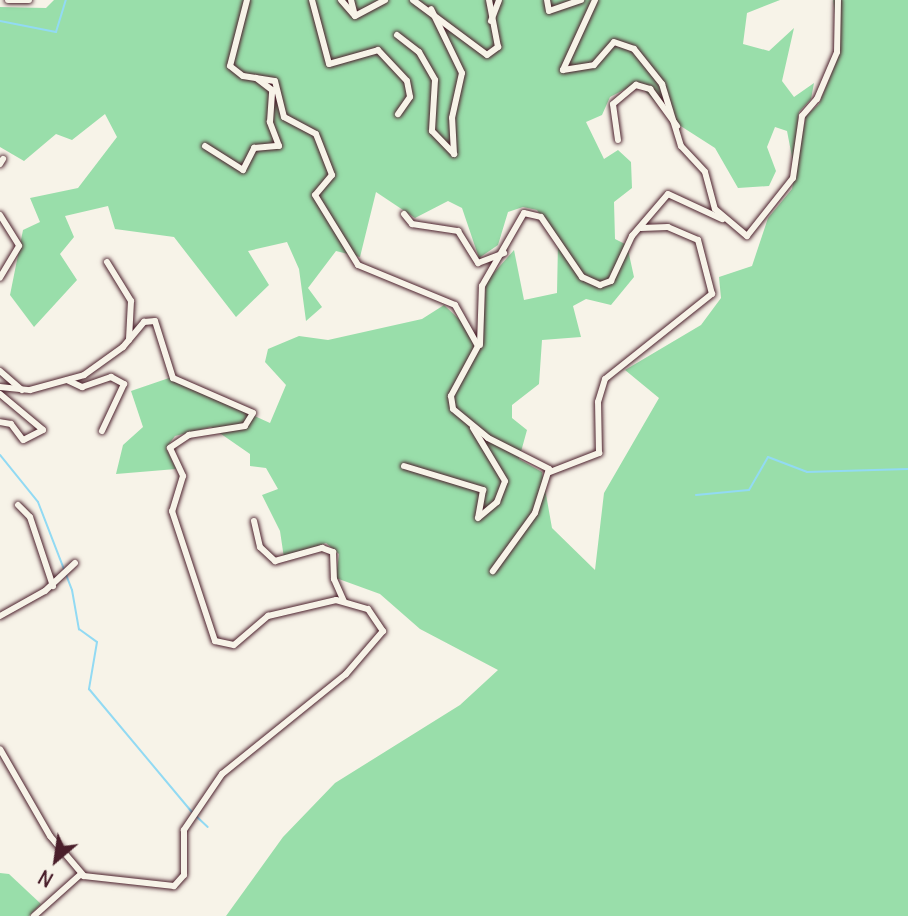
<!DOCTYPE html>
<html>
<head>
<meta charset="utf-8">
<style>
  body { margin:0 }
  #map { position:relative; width:908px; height:916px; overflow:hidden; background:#f7f3e8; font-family:Delius,sans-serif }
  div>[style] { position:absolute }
  .green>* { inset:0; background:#99deaa }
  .stream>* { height:2px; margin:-1px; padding:0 1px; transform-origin:1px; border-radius:1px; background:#92daf3 }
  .roads { filter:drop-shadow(0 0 2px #4a1f2b) drop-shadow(0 0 2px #4a1f2b) }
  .minor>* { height:6px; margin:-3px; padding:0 3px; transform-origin:3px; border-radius:3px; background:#f7f3e8 }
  span { translate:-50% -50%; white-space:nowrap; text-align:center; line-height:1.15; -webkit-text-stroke:7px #f7f3e8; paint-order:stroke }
  .north { position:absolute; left:21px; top:825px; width:70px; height:70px; -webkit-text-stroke:5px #f7f3e8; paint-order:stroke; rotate:209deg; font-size:19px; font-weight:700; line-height:28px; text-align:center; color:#4a1f2b }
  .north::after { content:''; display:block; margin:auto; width:24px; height:32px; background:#4a1f2b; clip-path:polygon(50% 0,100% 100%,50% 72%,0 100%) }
</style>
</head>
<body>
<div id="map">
  <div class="green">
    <div style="clip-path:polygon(54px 0,780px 0,747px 13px,743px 44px,769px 51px,794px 28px,782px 81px,794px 97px,814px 83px,811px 99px,799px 112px,793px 162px,787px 131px,775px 127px,767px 147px,776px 171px,769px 186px,738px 188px,715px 148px,676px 123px,637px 83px,610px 97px,602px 115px,586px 122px,604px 159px,618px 150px,631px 162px,632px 188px,614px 202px,615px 239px,627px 245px,634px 277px,611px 305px,586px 299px,573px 306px,581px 337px,542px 340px,539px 384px,512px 405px,512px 418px,527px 430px,519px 459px,542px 472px,552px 528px,595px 570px,604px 493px,659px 398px,625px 370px,701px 325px,721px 298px,719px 277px,752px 266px,768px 218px,792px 189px,806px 116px,819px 104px,840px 53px,833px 0,908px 0,908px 916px,226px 916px,283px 837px,335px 783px,460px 705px,498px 670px,420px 629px,380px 594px,336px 578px,339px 554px,326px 543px,284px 558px,280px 531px,262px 495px,278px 489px,266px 468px,250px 466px,250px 454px,211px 427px,175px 436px,166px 448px,176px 469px,116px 474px,123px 445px,143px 427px,131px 391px,169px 378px,270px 423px,286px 385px,265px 362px,268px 349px,299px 336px,328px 340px,422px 319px,444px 305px,482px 341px,486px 282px,514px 250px,524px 300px,557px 293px,558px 243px,537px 210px,523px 207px,508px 212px,498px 245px,479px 258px,462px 208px,448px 201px,415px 218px,376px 192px,360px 257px,336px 251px,308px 288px,322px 307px,306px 321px,299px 269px,287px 242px,248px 251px,269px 285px,236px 317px,174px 237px,115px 229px,108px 206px,65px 216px,74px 237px,60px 254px,77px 280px,34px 327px,10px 295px,23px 230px,40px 222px,30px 198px,78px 188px,117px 137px,105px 114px,72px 140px,56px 134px,24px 161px,0 147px,0 7px,46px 8px)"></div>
    <div style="clip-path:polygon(0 873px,9px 874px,41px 904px,29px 916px,0 916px)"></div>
  </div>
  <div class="stream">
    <div style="left:0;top:21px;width:57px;rotate:11.1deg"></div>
    <div style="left:56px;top:32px;width:34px;rotate:-73deg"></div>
    <div style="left:0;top:455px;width:60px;rotate:51deg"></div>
    <div style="left:38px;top:502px;width:94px;rotate:68.9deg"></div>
    <div style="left:72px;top:590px;width:40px;rotate:80deg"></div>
    <div style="left:79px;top:629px;width:22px;rotate:36deg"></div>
    <div style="left:97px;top:642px;width:48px;rotate:99.7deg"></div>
    <div style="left:89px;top:689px;width:160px;rotate:50.1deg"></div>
    <div style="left:696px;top:495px;width:53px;rotate:-5.4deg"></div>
    <div style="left:749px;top:490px;width:38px;rotate:-60deg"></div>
    <div style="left:768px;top:457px;width:42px;rotate:21deg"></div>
    <div style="left:807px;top:472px;width:101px;rotate:-1.7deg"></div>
    <div style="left:196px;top:816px;width:16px;rotate:43deg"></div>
  </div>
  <div class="roads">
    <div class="minor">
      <div style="left:8px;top:0;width:21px"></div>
      <div style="left:247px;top:0;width:68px;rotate:104.4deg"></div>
      <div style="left:230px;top:66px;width:16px;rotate:38deg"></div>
      <div style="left:243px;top:76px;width:32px;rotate:9deg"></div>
      <div style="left:275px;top:81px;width:37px;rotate:76deg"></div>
      <div style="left:284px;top:117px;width:36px;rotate:28deg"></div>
      <div style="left:316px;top:134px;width:44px;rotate:68.7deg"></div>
      <div style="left:332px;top:175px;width:26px;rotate:130deg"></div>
      <div style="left:315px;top:195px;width:82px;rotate:58.4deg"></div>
      <div style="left:358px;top:265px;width:105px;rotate:22.4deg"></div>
      <div style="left:455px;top:305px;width:47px;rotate:60.7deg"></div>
      <div style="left:478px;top:346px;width:57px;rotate:118.4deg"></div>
      <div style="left:451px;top:396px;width:13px;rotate:81deg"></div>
      <div style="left:453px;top:409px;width:45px;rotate:39.6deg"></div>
      <div style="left:488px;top:438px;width:68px;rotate:26.9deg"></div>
      <div style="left:549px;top:469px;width:46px;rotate:107.7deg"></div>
      <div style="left:535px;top:513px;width:72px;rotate:125.9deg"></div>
      <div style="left:312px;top:0;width:66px;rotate:75.1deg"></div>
      <div style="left:329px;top:64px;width:51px;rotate:-15.9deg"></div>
      <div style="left:378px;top:50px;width:42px;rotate:46.9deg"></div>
      <div style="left:407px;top:81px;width:16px;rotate:79deg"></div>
      <div style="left:410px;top:97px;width:21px;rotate:125deg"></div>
      <div style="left:341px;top:0;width:21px;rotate:49deg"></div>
      <div style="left:355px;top:16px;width:34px;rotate:-28deg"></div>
      <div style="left:351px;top:0;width:16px;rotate:76deg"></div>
      <div style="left:413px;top:0;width:92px;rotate:36.6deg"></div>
      <div style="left:487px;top:55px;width:14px;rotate:-36deg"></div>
      <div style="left:498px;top:47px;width:48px;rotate:-100.8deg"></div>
      <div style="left:547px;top:0;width:11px;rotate:80deg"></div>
      <div style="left:549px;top:11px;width:34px;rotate:-19deg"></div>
      <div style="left:595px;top:0;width:77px;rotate:114.6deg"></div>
      <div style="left:563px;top:70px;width:31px;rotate:-9deg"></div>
      <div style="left:594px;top:65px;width:30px;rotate:-49deg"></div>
      <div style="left:614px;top:42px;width:21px;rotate:19deg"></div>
      <div style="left:634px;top:49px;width:45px;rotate:51.3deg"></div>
      <div style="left:662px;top:84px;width:65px;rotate:73deg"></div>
      <div style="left:681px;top:146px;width:35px;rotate:47deg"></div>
      <div style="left:705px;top:172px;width:38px;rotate:75deg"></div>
      <div style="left:715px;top:209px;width:42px;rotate:40.2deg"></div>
      <div style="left:747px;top:236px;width:74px;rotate:-51.6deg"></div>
      <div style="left:793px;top:178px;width:63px;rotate:-81.7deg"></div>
      <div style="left:802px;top:116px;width:23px;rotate:-49deg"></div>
      <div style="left:817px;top:99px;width:51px;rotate:-66.9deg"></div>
      <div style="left:837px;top:52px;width:52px;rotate:-88.9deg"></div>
      <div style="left:491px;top:21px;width:22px;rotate:-69deg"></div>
      <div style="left:397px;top:35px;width:28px;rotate:38deg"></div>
      <div style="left:419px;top:52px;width:32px;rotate:60deg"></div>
      <div style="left:435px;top:80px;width:51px;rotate:93.4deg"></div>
      <div style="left:432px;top:131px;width:32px;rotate:46deg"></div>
      <div style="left:454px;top:154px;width:36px;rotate:-93deg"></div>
      <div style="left:452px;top:118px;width:46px;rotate:-77.5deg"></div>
      <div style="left:462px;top:73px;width:71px;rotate:-115.8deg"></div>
      <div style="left:618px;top:140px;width:36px;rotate:-98deg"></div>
      <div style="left:613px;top:104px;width:30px;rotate:-40deg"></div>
      <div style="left:636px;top:85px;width:15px;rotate:16deg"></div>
      <div style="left:650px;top:89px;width:46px;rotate:53.9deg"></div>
      <div style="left:205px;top:146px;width:45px;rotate:32.3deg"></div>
      <div style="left:243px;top:170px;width:25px;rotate:-63deg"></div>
      <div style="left:254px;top:148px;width:25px;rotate:-5deg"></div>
      <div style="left:279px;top:146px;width:26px;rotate:-111deg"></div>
      <div style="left:270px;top:122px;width:32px;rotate:-86deg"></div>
      <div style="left:272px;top:90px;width:20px;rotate:-143deg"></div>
      <div style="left:0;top:164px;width:6px;rotate:-59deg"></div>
      <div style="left:404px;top:214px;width:13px;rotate:51deg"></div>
      <div style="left:412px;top:224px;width:47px;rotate:8.7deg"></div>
      <div style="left:458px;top:231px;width:38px;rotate:58deg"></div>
      <div style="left:478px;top:263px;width:28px;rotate:-21deg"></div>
      <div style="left:0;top:215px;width:36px;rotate:58deg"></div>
      <div style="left:19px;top:246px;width:37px;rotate:121deg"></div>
      <div style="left:107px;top:262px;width:46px;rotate:58.4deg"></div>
      <div style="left:131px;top:301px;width:39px;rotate:93deg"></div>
      <div style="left:480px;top:345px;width:59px;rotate:-88.1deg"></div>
      <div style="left:482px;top:286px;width:84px;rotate:-60.1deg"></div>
      <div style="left:524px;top:213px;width:17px;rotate:13deg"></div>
      <div style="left:541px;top:217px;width:73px;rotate:55.7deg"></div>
      <div style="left:582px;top:277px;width:20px;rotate:24deg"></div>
      <div style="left:600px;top:285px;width:12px;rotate:-20deg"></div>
      <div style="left:611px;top:281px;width:50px;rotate:-65deg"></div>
      <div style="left:632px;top:236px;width:55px;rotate:-49.4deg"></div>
      <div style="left:668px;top:194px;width:60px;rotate:24.8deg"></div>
      <div style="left:0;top:371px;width:29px;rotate:41deg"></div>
      <div style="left:67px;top:380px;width:17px;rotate:25deg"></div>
      <div style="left:82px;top:387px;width:31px;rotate:-19deg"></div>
      <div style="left:111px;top:377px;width:15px;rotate:28deg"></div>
      <div style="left:124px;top:384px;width:52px;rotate:115.1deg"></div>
      <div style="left:0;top:387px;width:30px;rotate:6deg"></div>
      <div style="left:30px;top:390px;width:56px;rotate:-15.5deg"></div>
      <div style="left:84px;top:375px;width:48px;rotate:-35.7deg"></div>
      <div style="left:123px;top:347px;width:33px;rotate:-50deg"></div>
      <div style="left:144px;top:322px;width:11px;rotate:-5deg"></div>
      <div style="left:155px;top:321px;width:60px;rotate:72.5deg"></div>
      <div style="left:173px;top:378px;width:87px;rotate:23.6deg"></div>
      <div style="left:253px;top:413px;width:15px;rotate:122deg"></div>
      <div style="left:245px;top:426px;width:57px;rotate:170.9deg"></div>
      <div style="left:189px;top:435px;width:23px;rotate:146deg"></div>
      <div style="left:170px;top:448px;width:31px;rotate:65deg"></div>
      <div style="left:183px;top:476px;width:37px;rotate:107deg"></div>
      <div style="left:172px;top:511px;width:137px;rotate:71.7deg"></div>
      <div style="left:215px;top:641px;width:19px;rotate:12deg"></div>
      <div style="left:234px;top:645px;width:45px;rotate:-40.5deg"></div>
      <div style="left:268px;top:616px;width:70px;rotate:-13.2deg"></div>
      <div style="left:336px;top:600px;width:33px;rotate:16deg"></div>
      <div style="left:368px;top:609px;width:27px;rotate:56deg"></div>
      <div style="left:383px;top:631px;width:57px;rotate:130.7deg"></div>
      <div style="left:346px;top:674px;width:159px;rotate:141.1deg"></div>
      <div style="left:222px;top:774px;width:68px;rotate:124.2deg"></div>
      <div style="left:184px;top:830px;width:45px;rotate:90deg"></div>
      <div style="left:184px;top:875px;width:15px;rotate:132deg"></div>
      <div style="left:174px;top:886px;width:91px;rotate:-173.7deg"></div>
      <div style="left:84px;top:876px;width:52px;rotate:-130.4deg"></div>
      <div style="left:50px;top:836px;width:100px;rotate:-119.9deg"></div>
      <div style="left:0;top:394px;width:56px;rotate:39.9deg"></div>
      <div style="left:43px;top:430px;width:22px;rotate:153deg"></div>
      <div style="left:23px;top:440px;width:20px;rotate:-127deg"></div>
      <div style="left:11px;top:424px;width:11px;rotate:-170deg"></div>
      <div style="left:404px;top:466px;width:83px;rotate:16.9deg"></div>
      <div style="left:483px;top:490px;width:28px;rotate:100deg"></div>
      <div style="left:478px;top:518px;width:25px;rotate:-40deg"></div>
      <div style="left:497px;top:502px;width:22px;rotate:-69deg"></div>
      <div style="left:505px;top:481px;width:62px;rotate:-121.1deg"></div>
      <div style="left:550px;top:472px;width:53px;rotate:-21.2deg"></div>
      <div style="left:599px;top:453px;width:51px;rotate:-91.1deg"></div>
      <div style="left:598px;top:402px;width:24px;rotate:-73deg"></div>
      <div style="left:605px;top:379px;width:137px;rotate:-38.5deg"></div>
      <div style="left:712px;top:294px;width:56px;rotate:-104.5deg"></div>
      <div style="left:698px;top:240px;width:33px;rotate:-157deg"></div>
      <div style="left:668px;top:227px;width:27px;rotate:178deg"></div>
      <div style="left:18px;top:505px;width:17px;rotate:45deg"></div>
      <div style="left:30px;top:517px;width:73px;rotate:71.6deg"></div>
      <div style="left:254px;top:521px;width:27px;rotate:77deg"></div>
      <div style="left:260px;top:547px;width:21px;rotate:43deg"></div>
      <div style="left:275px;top:561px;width:49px;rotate:-15.5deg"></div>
      <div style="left:322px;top:548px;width:12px;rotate:20deg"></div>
      <div style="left:333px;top:552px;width:27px;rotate:88deg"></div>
      <div style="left:334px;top:579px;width:24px;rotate:66deg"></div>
      <div style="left:0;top:616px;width:51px;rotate:-29.1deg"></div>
      <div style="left:45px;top:591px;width:41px;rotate:-43deg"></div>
      <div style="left:34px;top:916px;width:63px;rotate:-41.8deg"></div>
    </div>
  </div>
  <div class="north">N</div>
</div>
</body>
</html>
